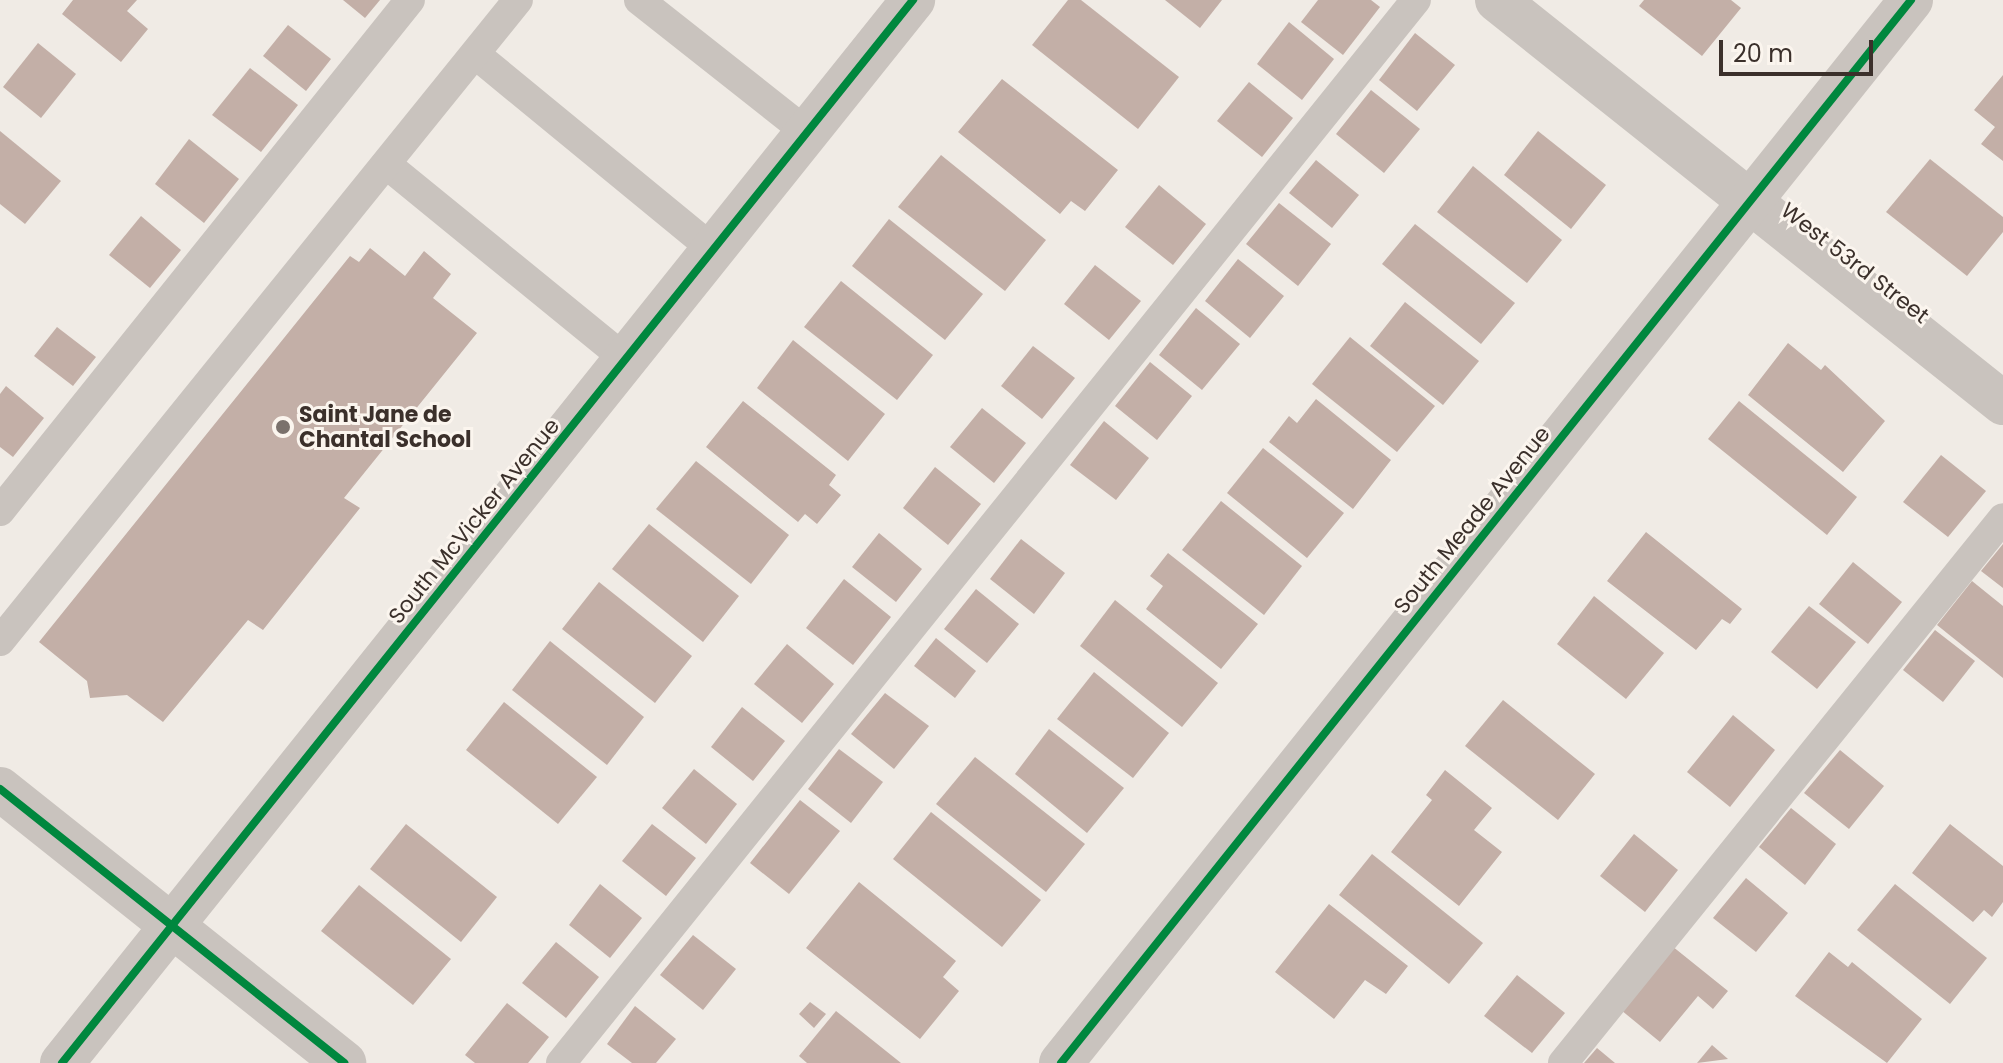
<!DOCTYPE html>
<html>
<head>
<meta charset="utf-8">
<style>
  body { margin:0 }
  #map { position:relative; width:2003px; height:1063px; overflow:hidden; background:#f0ebe5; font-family:Poppins,sans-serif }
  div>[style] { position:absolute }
  .building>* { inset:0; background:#c3afa7 }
  .service>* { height:30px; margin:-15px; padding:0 15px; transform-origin:15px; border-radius:15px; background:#c9c3be }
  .minor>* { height:44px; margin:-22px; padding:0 22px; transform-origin:22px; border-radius:22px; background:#c9c3be }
  .cycleway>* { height:8px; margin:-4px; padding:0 4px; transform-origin:4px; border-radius:4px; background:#00873e }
  .dots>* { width:22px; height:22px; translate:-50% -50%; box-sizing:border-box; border:4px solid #fbf5ee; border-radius:50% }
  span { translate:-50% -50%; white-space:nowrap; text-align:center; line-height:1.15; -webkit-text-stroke:6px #fbf5ee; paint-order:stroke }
  .street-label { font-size:22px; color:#3b302b }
  .poi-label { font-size:22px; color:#3b302b; font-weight:700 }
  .left { translate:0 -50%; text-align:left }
  .scale { position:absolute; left:1719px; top:40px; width:154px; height:36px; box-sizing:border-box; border:4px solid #3b302b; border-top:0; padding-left:10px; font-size:24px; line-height:28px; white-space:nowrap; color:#3b302b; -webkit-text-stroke:6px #fbf5ee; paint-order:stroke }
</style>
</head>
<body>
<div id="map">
  <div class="building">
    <div style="clip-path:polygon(73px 0,137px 0,127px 11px,148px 29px,121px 62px,62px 14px)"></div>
    <div style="clip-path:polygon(343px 0,380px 0,365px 18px)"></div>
    <div style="clip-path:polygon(1068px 0,1081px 0,1179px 77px,1138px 129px,1032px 45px)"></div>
    <div style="clip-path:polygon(1165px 0,1222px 0,1200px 28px)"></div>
    <div style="clip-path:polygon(1318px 0,1371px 0,1380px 7px,1343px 55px,1301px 22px)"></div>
    <div style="clip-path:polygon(1644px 0,1731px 0,1741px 8px,1702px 56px,1639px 6px)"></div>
    <div style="clip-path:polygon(1289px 22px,1334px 59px,1302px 100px,1257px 64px)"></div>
    <div style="clip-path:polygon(288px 25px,331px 59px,306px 91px,263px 56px)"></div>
    <div style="clip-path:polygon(1415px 33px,1455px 65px,1417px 111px,1379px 80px)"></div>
    <div style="clip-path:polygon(38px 43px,76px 74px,41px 118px,3px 87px)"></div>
    <div style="clip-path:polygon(250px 68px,298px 105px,261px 152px,212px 115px)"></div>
    <div style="clip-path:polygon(2003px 75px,2003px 161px,1981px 144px,1995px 127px,1974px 110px)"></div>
    <div style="clip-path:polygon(1002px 79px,1118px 170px,1085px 211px,1071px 201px,1060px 214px,958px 132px)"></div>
    <div style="clip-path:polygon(1249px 82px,1293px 118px,1262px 157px,1217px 121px)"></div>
    <div style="clip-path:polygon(1371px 90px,1420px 129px,1384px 173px,1336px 134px)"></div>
    <div style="clip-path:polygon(0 131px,61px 181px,25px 224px,0 204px)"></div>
    <div style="clip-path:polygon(1538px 131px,1606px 185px,1571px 229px,1504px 175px)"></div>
    <div style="clip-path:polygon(189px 139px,239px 179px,204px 223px,155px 184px)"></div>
    <div style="clip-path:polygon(941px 155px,1046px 240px,1005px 291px,898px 207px)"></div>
    <div style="clip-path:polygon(1930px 159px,2003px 217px,2003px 232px,1967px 276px,1886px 212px)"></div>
    <div style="clip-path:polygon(1316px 160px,1359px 195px,1332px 228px,1289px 193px)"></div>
    <div style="clip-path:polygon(1473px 166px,1562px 240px,1527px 283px,1437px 212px)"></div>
    <div style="clip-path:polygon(1159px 185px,1206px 224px,1173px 265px,1125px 227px)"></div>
    <div style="clip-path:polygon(1279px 203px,1331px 244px,1298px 286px,1246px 244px)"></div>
    <div style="clip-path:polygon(141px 216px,181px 250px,150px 288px,109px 255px)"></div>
    <div style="clip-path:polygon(889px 219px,983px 294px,945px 340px,852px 266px)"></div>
    <div style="clip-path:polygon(1415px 224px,1515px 303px,1481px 344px,1382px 264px)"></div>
    <div style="clip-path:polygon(370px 248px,405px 276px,424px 251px,451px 274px,433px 298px,477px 333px,344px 498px,360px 508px,263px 630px,248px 620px,163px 722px,127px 695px,90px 698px,87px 681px,39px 642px,350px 256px,359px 262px)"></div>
    <div style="clip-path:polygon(1238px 259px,1284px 296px,1250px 338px,1205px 301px)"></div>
    <div style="clip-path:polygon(1095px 265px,1141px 301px,1109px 340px,1064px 304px)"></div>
    <div style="clip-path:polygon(841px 281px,933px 355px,897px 400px,804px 327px)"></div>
    <div style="clip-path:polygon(1405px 302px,1479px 361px,1443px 405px,1370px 346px)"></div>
    <div style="clip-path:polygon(1196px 308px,1240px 344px,1202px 390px,1159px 355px)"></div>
    <div style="clip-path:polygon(57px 327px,96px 357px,73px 386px,34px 356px)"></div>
    <div style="clip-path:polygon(1350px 337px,1435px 406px,1397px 452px,1312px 384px)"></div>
    <div style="clip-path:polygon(793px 340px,885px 414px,848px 461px,757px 388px)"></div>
    <div style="clip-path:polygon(1788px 343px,1821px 370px,1825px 365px,1885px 421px,1843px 472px,1748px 395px)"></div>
    <div style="clip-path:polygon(1033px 346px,1075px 378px,1042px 419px,1001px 386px)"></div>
    <div style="clip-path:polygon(1150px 362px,1192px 396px,1157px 440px,1115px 406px)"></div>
    <div style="clip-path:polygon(6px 386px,44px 418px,13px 457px,0 447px,0 394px)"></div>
    <div style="clip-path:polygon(1316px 399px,1391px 460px,1353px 509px,1269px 442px,1289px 416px,1297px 423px)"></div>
    <div style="clip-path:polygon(743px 401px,836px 475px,829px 485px,841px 495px,817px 524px,805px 514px,798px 522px,706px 447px)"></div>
    <div style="clip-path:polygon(1739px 401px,1857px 497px,1827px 535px,1708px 439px)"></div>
    <div style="clip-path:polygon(982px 408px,1026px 443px,994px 483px,950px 447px)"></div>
    <div style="clip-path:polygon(1104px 421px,1149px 458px,1116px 500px,1070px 465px)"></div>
    <div style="clip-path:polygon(1263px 448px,1344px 513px,1307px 558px,1227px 493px)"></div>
    <div style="clip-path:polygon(1941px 455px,1986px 491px,1948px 537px,1903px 502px)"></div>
    <div style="clip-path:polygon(696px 461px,789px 535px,751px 584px,656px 509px)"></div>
    <div style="clip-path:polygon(935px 467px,981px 504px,948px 545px,903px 508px)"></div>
    <div style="clip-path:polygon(1221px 501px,1302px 566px,1264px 615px,1182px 550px)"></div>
    <div style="clip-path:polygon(649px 524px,739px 596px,703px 642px,612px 569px)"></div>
    <div style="clip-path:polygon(1646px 532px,1742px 609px,1730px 624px,1722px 619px,1696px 650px,1607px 581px)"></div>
    <div style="clip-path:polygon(879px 533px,922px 569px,896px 602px,852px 567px)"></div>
    <div style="clip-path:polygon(1021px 539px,1065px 573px,1034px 614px,990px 579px)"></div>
    <div style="clip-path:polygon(2003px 544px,2003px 588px,1981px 571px)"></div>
    <div style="clip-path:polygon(1168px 553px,1258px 624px,1221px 669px,1146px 609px,1163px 586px,1150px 576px)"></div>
    <div style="clip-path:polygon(1853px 562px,1902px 602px,1868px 644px,1819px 604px)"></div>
    <div style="clip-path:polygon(844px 579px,891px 617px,853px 665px,806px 628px)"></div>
    <div style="clip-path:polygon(1972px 581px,2003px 606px,2003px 678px,1937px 625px)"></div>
    <div style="clip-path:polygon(599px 582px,692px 656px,655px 703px,562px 629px)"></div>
    <div style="clip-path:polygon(976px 589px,1019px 624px,987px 663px,944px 629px)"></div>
    <div style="clip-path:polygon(1594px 596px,1664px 653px,1626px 699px,1557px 644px)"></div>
    <div style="clip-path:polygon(1115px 600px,1218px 683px,1182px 727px,1080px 646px)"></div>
    <div style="clip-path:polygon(1809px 606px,1856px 642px,1817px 689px,1771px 652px)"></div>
    <div style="clip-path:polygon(1935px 630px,1975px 661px,1943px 702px,1903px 670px)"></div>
    <div style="clip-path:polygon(936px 638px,976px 671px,955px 698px,914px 666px)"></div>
    <div style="clip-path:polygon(550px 641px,644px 717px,607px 765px,512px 690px)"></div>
    <div style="clip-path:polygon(787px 644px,834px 684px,802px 723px,754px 684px)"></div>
    <div style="clip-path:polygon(1094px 672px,1169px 733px,1133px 778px,1057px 719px)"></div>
    <div style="clip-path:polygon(885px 693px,929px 726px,894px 769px,851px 734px)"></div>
    <div style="clip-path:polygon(1503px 700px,1595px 774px,1558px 820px,1465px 746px)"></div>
    <div style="clip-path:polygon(504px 702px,597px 777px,558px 824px,466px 750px)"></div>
    <div style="clip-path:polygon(742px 707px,785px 741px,753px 781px,711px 747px)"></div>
    <div style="clip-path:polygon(1733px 715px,1775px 750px,1730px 807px,1687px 772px)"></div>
    <div style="clip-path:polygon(1049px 729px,1124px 788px,1087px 833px,1015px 774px)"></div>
    <div style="clip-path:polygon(839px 749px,883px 782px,851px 823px,808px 789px)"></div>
    <div style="clip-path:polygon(1840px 750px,1884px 786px,1849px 829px,1804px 793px)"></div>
    <div style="clip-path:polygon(975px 757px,1085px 844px,1046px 892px,936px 804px)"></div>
    <div style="clip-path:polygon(694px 769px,737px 804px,706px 844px,662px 808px)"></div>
    <div style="clip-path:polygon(1445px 770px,1492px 808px,1474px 830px,1502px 852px,1459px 906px,1391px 852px,1432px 800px,1426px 795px)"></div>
    <div style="clip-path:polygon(800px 800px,840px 831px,789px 894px,750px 863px)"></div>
    <div style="clip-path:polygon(1791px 808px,1836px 844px,1805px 885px,1759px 847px)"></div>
    <div style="clip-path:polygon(931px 812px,1041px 900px,1002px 947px,893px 859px)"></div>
    <div style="clip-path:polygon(406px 824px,497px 897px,461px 942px,370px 869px)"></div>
    <div style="clip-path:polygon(652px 824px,696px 858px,666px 896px,622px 861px)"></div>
    <div style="clip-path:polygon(1950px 824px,2003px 866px,2003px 902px,1992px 917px,1984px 910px,1973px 922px,1912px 873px)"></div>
    <div style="clip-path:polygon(1634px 834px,1678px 870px,1645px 912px,1600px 876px)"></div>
    <div style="clip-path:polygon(1372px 854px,1483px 943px,1449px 984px,1339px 895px)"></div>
    <div style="clip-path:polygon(1746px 878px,1788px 913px,1756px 952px,1713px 918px)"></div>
    <div style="clip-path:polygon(859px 882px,956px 961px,943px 977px,959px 991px,920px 1039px,806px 948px)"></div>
    <div style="clip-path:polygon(600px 884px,642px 918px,610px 958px,569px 925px)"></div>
    <div style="clip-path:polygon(1895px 884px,1987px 958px,1950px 1004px,1857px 930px)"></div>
    <div style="clip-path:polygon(359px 885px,451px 959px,413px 1005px,321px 931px)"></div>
    <div style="clip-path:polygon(1329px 904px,1408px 966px,1386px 994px,1365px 980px,1334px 1019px,1275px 972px)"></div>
    <div style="clip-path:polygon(693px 935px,736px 969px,703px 1010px,660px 975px)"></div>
    <div style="clip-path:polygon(556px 942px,599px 977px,566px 1018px,522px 983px)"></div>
    <div style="clip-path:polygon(1672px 946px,1728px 991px,1713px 1009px,1698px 996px,1660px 1042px,1621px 1010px)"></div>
    <div style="clip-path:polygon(1829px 952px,1848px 967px,1852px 962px,1922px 1019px,1887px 1063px,1795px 996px)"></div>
    <div style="clip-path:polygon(1517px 975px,1565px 1013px,1532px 1053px,1484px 1016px)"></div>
    <div style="clip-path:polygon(810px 1002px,826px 1014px,814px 1028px,799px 1014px)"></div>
    <div style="clip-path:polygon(507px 1003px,549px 1037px,528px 1063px,475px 1063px,465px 1055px)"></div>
    <div style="clip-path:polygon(635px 1006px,676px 1039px,656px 1063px,632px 1063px,607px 1044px)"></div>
    <div style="clip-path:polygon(836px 1011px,901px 1063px,807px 1063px,799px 1056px)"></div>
    <div style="clip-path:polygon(1712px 1045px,1728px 1059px,1697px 1063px)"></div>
    <div style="clip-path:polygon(1597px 1048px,1615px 1063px,1584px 1063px)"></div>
  </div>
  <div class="service">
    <div style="left:639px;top:0;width:213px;rotate:38.3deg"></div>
    <div style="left:475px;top:54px;width:309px;rotate:39.4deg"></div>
    <div style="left:386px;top:164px;width:310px;rotate:39.2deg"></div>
    <div style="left:0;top:511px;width:655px;rotate:-51.26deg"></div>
    <div style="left:0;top:641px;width:824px;rotate:-51.06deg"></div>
    <div style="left:561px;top:1063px;width:1364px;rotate:-51.19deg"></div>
    <div style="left:1563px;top:1063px;width:700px;rotate:-51.08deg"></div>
  </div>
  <div class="minor">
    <div style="left:1497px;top:0;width:647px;rotate:38.54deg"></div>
    <div style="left:0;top:789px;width:440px;rotate:38.5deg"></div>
    <div style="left:62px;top:1063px;width:1362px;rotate:-51.32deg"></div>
    <div style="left:1061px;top:1063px;width:1361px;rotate:-51.35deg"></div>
  </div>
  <div class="cycleway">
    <div style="left:0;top:789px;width:440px;rotate:38.5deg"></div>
    <div style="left:62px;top:1063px;width:1362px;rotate:-51.32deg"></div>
    <div style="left:1061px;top:1063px;width:1361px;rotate:-51.35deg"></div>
  </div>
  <div class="dots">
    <div style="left:283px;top:427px;background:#7a716c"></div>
  </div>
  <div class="street-label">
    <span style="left:1855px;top:263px;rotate:38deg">West 53rd Street</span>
    <span style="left:1472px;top:520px;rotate:-51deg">South Meade Avenue</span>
    <span style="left:474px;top:521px;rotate:-51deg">South McVicker Avenue</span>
  </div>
  <div class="poi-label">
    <span class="left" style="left:299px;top:427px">Saint Jane de<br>Chantal School</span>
  </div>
  <div class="scale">20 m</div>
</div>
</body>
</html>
